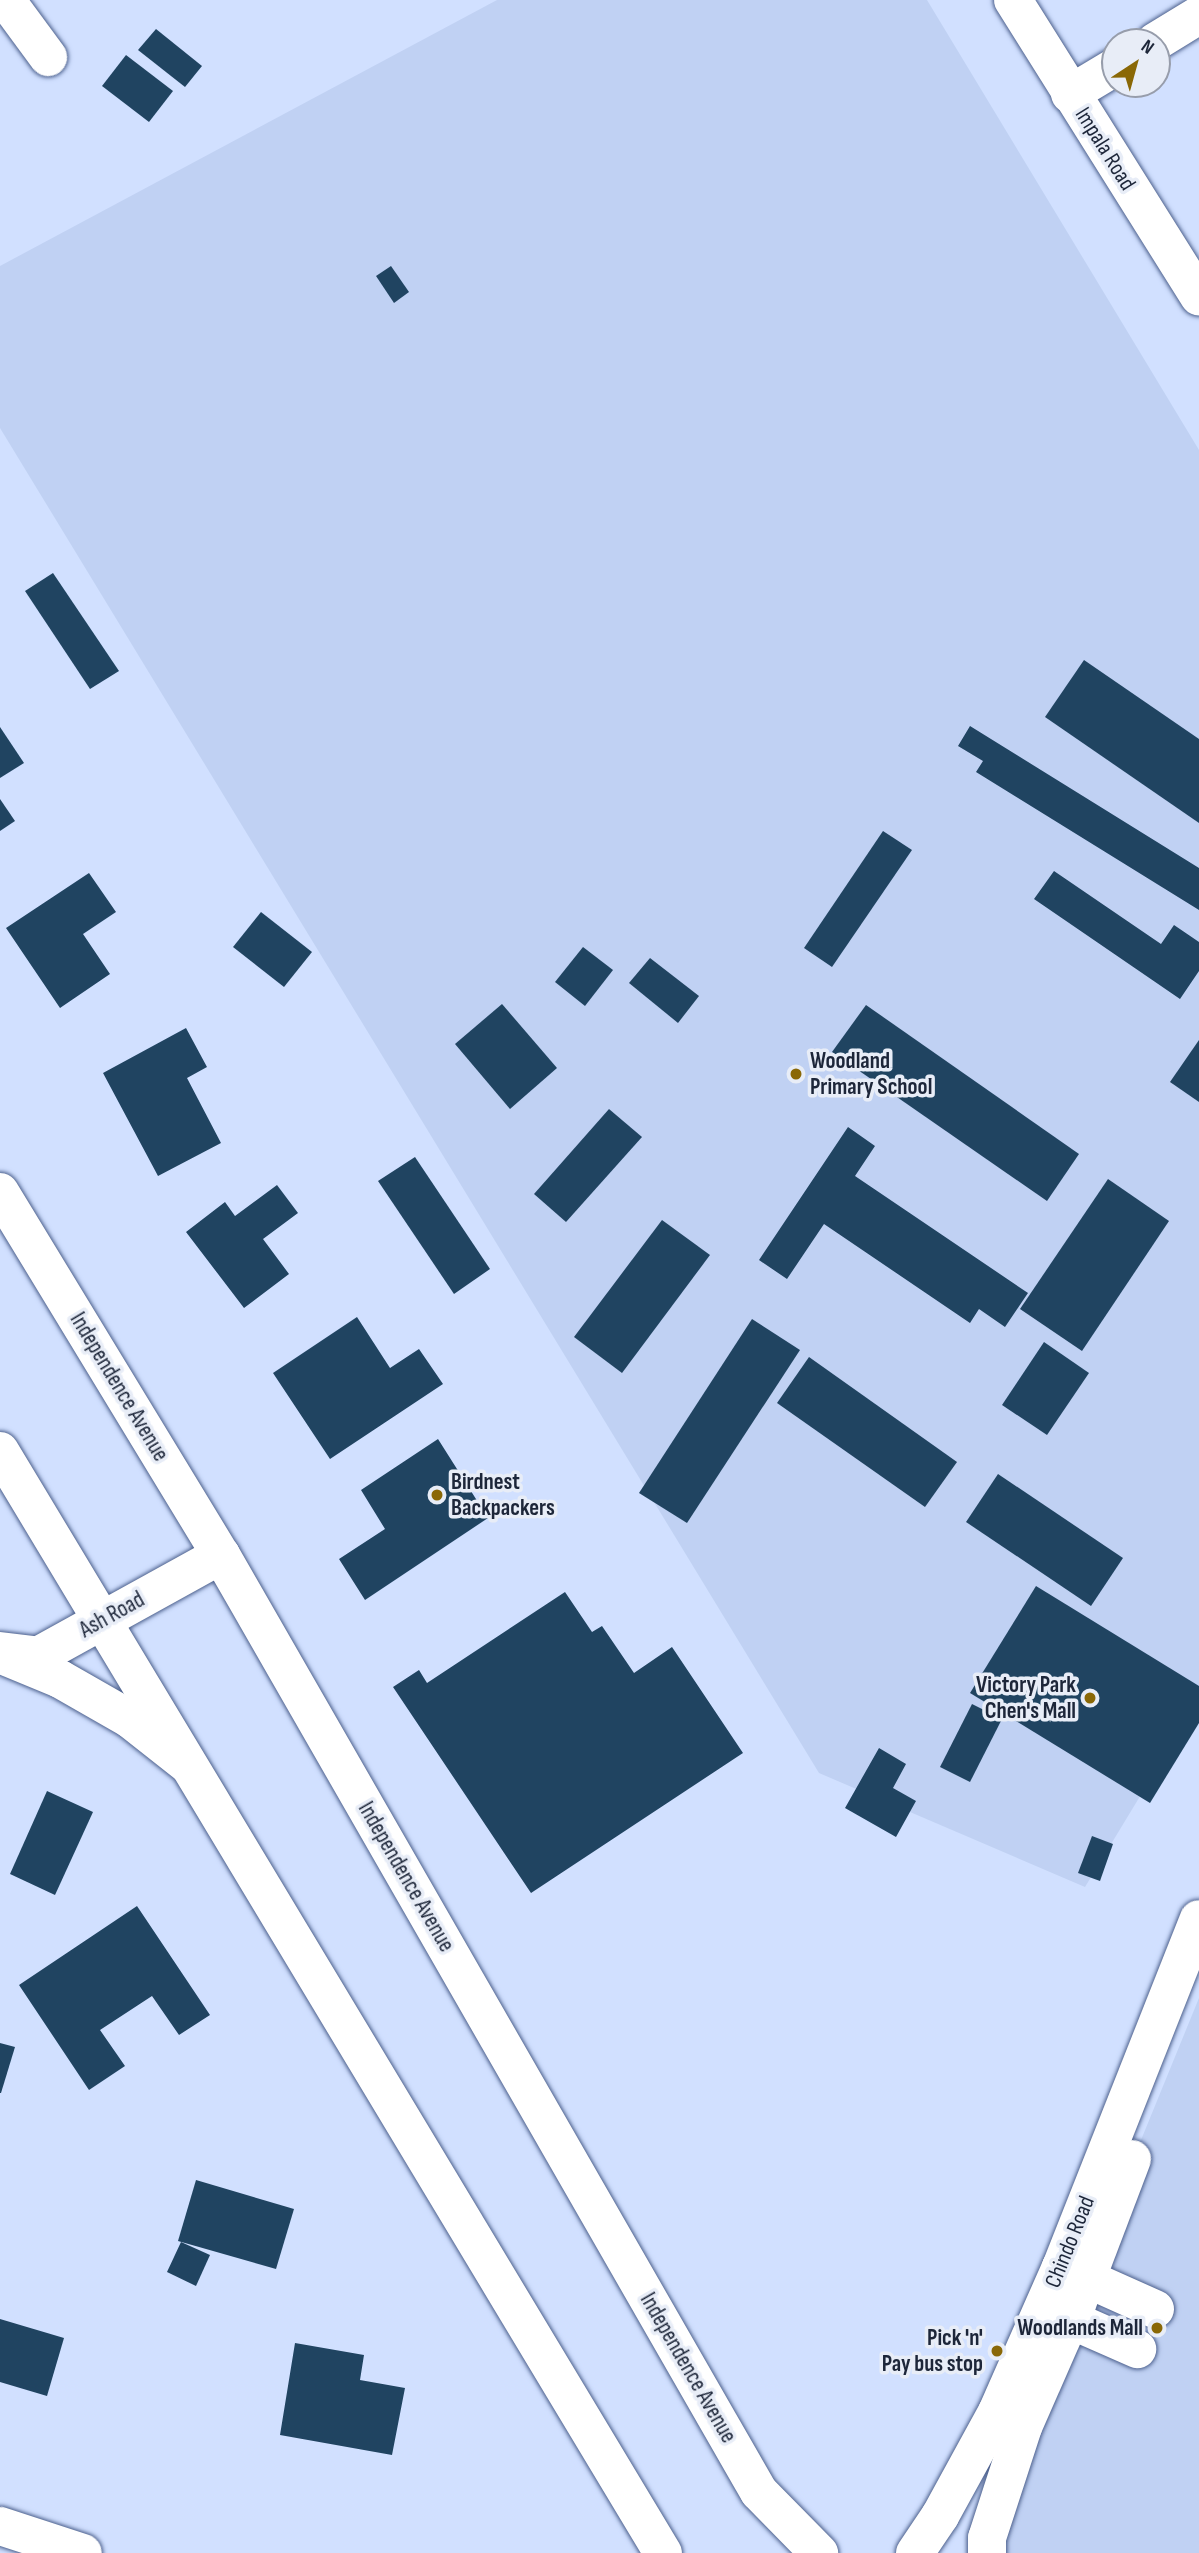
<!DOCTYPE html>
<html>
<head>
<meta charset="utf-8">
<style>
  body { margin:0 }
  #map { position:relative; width:1199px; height:2553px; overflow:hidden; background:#d1e0ff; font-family:"Sofia Sans Condensed",sans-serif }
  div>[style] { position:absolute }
  .built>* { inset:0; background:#c0d1f3 }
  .building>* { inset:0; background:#204461 }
  .roads { filter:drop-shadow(0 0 2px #4c608d) drop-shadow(0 0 2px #4c608d) }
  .minor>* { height:38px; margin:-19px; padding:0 19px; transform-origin:19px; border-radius:19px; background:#fff }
  .major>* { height:38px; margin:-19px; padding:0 19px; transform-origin:19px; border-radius:19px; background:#fff }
  .dots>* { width:19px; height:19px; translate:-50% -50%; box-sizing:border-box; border:4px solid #e8edf7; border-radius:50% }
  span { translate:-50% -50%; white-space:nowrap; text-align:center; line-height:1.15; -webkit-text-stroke:7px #e8edf7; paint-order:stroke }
  .street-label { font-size:23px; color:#1d2639 }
  .poi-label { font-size:23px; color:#1d2639; font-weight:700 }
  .left { translate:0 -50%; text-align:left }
  .right { translate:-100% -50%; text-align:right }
  .north { position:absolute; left:1101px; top:28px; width:70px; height:70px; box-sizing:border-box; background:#e8edf7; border:2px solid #979dab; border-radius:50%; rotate:36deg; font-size:19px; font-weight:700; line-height:28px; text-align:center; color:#1d2639 }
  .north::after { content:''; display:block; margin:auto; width:24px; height:32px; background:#8a6806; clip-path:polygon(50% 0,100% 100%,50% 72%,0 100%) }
</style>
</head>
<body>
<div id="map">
  <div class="built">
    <div style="clip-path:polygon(497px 0,927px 0,1199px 450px,1199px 1699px,1085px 1887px,819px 1773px,0 428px,0 266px)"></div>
    <div style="clip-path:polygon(1199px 1998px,1199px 2553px,994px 2553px,985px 2522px)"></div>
  </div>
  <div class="building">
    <div style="clip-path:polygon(156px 29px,202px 66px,185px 87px,138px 50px)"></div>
    <div style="clip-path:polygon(126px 55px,173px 91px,149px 122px,102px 86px)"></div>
    <div style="clip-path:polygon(391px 266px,409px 292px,394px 303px,376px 276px)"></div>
    <div style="clip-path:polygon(53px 573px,119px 671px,90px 689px,25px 591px)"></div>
    <div style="clip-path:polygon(1084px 660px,1199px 739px,1199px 823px,1045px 717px)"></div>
    <div style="clip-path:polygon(970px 726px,1199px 868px,1199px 910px,976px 772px,983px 761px,958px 746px)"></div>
    <div style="clip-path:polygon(0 727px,24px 763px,0 778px)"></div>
    <div style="clip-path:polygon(0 799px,15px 821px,0 831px)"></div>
    <div style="clip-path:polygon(883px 831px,912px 850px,832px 967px,804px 948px)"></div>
    <div style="clip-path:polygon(1054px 871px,1161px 944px,1174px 925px,1199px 942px,1199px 971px,1180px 999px,1034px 899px)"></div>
    <div style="clip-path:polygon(89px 873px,116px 912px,83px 934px,110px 974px,60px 1008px,6px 928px)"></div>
    <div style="clip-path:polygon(261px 912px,312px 952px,284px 987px,233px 947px)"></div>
    <div style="clip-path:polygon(583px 947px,613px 970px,585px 1006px,555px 982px)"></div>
    <div style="clip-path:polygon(650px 958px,699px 996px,678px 1023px,629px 983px)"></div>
    <div style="clip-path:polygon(502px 1004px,557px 1068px,510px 1109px,455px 1044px)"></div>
    <div style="clip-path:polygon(866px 1005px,1079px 1154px,1047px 1201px,832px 1052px)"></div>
    <div style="clip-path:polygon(186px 1028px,207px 1067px,187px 1078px,221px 1143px,158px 1176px,103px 1073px)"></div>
    <div style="clip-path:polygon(1199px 1040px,1199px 1102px,1170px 1082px)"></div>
    <div style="clip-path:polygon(609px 1109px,642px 1137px,566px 1222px,534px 1194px)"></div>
    <div style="clip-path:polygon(848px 1127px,875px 1146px,855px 1176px,1028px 1293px,1005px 1327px,979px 1309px,970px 1323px,824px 1224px,787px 1279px,759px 1260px)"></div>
    <div style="clip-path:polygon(415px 1157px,490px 1269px,454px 1294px,378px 1181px)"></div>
    <div style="clip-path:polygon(1108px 1179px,1169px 1221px,1082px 1351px,1020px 1309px)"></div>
    <div style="clip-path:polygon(277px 1185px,298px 1213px,263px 1239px,289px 1274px,244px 1308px,186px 1232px,225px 1202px,235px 1216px)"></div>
    <div style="clip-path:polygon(662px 1220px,710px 1255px,622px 1373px,574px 1337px)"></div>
    <div style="clip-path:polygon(357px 1317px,390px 1368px,419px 1349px,443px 1384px,330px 1459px,273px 1373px)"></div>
    <div style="clip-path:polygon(752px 1319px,800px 1350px,687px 1523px,639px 1493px)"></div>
    <div style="clip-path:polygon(1044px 1342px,1089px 1373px,1047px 1435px,1002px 1405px)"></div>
    <div style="clip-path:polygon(809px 1357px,957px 1462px,925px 1507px,777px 1403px)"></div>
    <div style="clip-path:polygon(438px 1439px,488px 1518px,365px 1600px,339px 1559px,385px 1529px,361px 1490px)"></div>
    <div style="clip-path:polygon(998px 1474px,1123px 1558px,1091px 1606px,966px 1522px)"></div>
    <div style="clip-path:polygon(1036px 1586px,1199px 1686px,1199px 1723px,1150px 1803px,970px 1693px)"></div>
    <div style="clip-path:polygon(565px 1592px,592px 1632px,602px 1626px,634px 1673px,672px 1647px,743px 1753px,531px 1893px,393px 1687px,419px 1670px,427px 1683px)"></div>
    <div style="clip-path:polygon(972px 1704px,1002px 1719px,970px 1782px,940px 1767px)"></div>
    <div style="clip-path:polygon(879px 1748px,906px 1764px,893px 1788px,916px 1801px,896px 1837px,845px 1808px)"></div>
    <div style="clip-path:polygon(47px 1791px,93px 1812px,55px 1895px,10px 1874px)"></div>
    <div style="clip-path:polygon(1092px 1836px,1113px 1844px,1100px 1881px,1078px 1873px)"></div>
    <div style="clip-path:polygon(137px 1906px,210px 2015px,179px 2035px,152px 1996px,100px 2030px,125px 2066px,89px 2090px,19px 1985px)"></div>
    <div style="clip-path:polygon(0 2043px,15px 2047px,1px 2093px,0 2093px)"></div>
    <div style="clip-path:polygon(196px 2180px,294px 2209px,276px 2269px,178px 2241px)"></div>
    <div style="clip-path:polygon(181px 2242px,210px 2255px,196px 2286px,167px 2272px)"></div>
    <div style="clip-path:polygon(0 2319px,64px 2338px,47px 2396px,0 2382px)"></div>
    <div style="clip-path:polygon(295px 2343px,364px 2355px,360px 2380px,405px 2388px,392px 2455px,280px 2435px)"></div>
  </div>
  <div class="roads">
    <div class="minor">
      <div style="left:6px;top:0;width:71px;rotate:53.6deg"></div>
      <div style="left:1013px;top:0;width:350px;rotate:57.9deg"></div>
      <div style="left:1155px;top:42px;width:52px;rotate:-31.5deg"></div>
      <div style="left:1070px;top:94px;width:52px;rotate:-31deg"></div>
      <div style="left:0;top:1651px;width:38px;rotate:7deg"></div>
      <div style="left:38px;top:1656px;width:209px;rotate:-28.9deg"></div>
      <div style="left:9px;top:1658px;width:55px;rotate:22.4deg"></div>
      <div style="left:60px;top:1679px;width:81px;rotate:29.7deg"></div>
      <div style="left:130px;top:1719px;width:74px;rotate:38.4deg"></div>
      <div style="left:1061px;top:2267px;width:103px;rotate:24.1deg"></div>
      <div style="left:1044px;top:2308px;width:102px;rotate:23.8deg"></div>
      <div style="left:0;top:2526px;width:87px;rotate:18deg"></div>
    </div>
    <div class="major">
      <div style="left:0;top:1192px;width:425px;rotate:58.7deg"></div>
      <div style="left:221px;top:1555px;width:1080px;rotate:60.14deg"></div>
      <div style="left:759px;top:2492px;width:86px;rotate:45.5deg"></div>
      <div style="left:0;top:1451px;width:1286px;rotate:58.97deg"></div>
      <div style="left:915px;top:2553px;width:45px;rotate:-56deg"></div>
      <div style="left:940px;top:2516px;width:119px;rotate:-61.3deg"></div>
      <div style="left:997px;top:2412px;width:158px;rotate:-66.2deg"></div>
      <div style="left:1061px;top:2267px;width:374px;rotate:-68.4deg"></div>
      <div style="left:987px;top:2553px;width:15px;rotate:-90deg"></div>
      <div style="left:987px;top:2538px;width:117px;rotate:-72deg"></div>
      <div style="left:1023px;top:2427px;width:134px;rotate:-66.3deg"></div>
      <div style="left:1077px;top:2304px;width:155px;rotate:-69.2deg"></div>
    </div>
  </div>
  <div class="dots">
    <div style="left:796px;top:1074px;background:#8a6806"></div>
    <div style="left:437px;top:1495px;background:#8a6806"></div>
    <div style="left:1090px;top:1698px;background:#8a6806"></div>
    <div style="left:1157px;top:2328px;background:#8a6806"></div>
    <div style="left:997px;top:2351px;background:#8a6806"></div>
  </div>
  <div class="street-label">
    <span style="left:1105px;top:149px;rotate:58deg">Impala Road</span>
    <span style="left:119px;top:1387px;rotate:59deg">Independence Avenue</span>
    <span style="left:112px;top:1615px;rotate:-29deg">Ash Road</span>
    <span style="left:406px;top:1877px;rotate:60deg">Independence Avenue</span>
    <span style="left:1070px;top:2242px;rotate:-68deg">Chindo Road</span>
    <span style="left:688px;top:2368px;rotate:60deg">Independence Avenue</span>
  </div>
  <div class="poi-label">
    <span class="left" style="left:810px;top:1074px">Woodland<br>Primary School</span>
    <span class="left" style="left:451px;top:1495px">Birdnest<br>Backpackers</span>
    <span class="right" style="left:1076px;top:1698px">Victory Park<br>Chen's Mall</span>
    <span class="right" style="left:1143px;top:2328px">Woodlands Mall</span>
    <span class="right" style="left:983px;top:2351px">Pick 'n'<br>Pay bus stop</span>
  </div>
  <div class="north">N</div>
</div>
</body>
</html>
